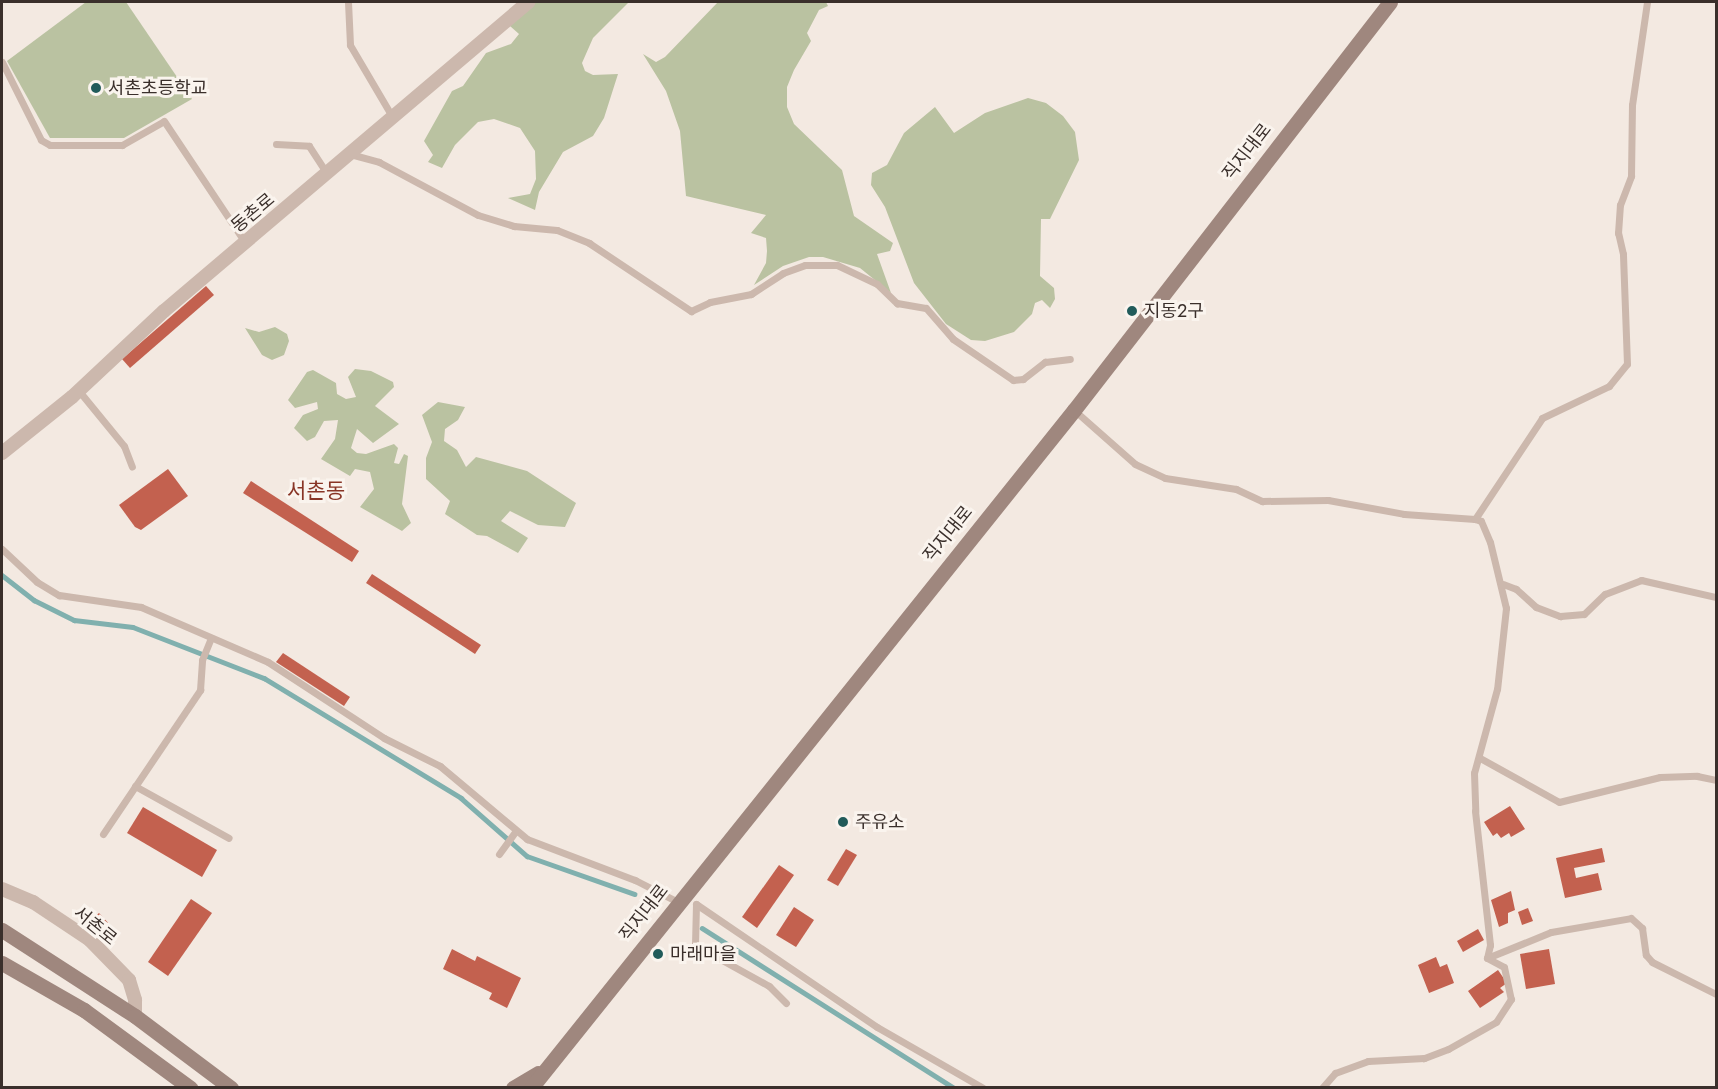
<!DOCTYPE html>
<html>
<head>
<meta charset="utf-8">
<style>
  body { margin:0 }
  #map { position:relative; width:1718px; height:1089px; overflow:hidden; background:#f3e9e1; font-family:Jost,"Noto Sans KR",sans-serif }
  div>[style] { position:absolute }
  .green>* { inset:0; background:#bac2a1 }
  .stream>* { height:4.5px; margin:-2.25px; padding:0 2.25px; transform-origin:2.25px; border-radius:2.25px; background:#80b0ae }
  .building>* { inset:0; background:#c3614f }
  .service>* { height:7px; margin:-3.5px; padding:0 3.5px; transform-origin:3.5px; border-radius:3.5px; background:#ccb8ad }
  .minor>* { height:14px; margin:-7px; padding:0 7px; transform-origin:7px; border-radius:7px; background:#ccb8ad }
  .secondary>* { height:15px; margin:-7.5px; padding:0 7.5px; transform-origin:7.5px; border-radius:7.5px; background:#9f877e }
  .dots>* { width:16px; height:16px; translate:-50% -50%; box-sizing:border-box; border:3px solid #faf4ee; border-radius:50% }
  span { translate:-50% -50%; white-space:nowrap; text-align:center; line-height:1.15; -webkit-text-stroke:6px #faf4ee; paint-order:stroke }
  .poi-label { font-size:18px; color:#3a2f2b }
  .left { translate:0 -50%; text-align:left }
  .street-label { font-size:18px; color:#3a2f2b }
  .quarter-label { font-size:21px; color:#883526 }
  .frame { position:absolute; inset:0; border:3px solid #3a2f2b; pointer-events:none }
</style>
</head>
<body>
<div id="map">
  <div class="green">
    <div style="clip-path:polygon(86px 2px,126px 2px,192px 99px,124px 138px,50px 138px,7px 61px)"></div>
    <div style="clip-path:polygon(535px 2px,629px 2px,593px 38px,582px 63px,585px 71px,593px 75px,618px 74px,604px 118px,593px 136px,563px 152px,539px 192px,535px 210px,508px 198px,530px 194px,536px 179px,535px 151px,520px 128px,494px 119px,478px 122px,455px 145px,442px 168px,428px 162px,433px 155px,424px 141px,452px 91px,463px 86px,486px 53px,511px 44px,519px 34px,510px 26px)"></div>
    <div style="clip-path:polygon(718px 2px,826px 2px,828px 6px,819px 10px,807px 33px,811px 41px,794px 70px,787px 87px,787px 107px,794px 124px,842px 170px,854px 216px,893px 243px,890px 251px,877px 254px,891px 293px,860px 268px,823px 257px,809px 257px,783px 266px,754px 285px,766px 263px,767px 251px,766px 238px,751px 233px,766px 215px,686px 196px,680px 131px,666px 91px,643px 54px,656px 62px,665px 57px)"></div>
    <div style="clip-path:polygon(1028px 98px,1046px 103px,1063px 116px,1075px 132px,1079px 160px,1050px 219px,1041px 219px,1040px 276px,1054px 288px,1055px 299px,1050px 308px,1042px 300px,1035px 303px,1032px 314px,1014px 332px,985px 341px,971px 340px,946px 324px,914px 283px,885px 207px,871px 185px,872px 173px,887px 165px,904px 133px,935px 107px,954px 133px,985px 113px)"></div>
    <div style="clip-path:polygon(275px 327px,287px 334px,289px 341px,284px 355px,272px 360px,262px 355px,245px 328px,259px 332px)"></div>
    <div style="clip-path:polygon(355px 369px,371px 371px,393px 382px,394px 387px,375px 406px,399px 424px,373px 443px,357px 429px,351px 448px,357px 453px,366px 454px,394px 444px,398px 448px,394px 463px,399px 464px,404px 454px,408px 456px,402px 504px,411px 523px,402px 531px,360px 507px,374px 489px,370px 472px,355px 469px,350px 476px,321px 459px,335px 439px,338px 420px,324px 421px,315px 437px,307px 441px,294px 428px,303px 415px,318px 409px,317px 402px,295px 408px,288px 400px,307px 372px,313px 370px,336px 383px,337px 394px,346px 399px,356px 397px,348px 377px)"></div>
    <div style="clip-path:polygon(438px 402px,465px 407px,458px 420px,445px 429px,444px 441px,457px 450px,466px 467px,476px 457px,527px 471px,576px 503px,565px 527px,538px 525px,510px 511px,501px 521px,528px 538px,518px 553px,487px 536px,477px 535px,445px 514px,450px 501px,426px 479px,426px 458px,432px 442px,422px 415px)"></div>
  </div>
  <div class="stream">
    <div style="left:2px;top:575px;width:41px;rotate:38deg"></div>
    <div style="left:34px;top:600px;width:45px;rotate:26.6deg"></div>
    <div style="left:74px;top:620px;width:59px;rotate:6.8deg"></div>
    <div style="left:133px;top:627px;width:141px;rotate:21.3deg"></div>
    <div style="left:264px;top:678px;width:231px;rotate:31.3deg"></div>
    <div style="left:461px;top:798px;width:88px;rotate:41.3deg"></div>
    <div style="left:527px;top:856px;width:114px;rotate:19.4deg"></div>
    <div style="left:702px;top:928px;width:299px;rotate:32.4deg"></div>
  </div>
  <div class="building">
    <div style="clip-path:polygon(206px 286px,214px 295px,130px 368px,122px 359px)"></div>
    <div style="clip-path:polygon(168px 469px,188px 496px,141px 530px,135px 527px,119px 505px)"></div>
    <div style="clip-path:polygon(251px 481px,359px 551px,352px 562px,243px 493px)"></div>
    <div style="clip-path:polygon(372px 574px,481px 645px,475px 654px,366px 583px)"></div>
    <div style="clip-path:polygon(283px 653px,350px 697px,344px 706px,276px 662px)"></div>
    <div style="clip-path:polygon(1510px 806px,1525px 829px,1511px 837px,1509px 833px,1501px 838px,1497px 833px,1493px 836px,1484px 822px)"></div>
    <div style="clip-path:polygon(143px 807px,217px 850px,202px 877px,127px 833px)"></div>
    <div style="clip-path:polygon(1602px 848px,1605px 862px,1574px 868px,1576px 878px,1598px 873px,1602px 890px,1565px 898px,1556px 858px)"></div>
    <div style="clip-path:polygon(846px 849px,857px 855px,838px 886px,827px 880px)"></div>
    <div style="clip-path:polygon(779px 865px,794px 875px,757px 928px,742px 917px)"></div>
    <div style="clip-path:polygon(1511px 891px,1515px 910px,1508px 913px,1508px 923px,1499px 927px,1491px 900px)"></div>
    <div style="clip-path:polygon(191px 899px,212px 913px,168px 976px,148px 962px)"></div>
    <div style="clip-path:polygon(794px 907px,814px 920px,796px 947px,776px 935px)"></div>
    <div style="clip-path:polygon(1528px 908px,1533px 921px,1522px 925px,1518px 912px)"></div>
    <div style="clip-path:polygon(99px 913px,112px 927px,103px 935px,90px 921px)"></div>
    <div style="clip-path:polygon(1478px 929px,1484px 940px,1463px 952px,1457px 941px)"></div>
    <div style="clip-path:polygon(452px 949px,475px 961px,477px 956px,521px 978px,507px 1008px,489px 999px,492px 993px,443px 969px)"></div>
    <div style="clip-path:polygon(1549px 949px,1555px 984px,1526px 989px,1520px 954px)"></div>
    <div style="clip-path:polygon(1436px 957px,1440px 967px,1447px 964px,1454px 983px,1429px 993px,1418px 965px)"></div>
    <div style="clip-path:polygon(1498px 970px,1507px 983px,1500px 988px,1504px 992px,1480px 1008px,1468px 991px)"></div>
  </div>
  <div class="service">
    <div style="left:348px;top:2px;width:43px;rotate:87.3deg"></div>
    <div style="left:350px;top:45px;width:85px;rotate:59.5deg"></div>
    <div style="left:2px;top:62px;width:87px;rotate:63.4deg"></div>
    <div style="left:41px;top:140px;width:10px;rotate:29deg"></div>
    <div style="left:50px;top:145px;width:72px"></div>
    <div style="left:122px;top:145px;width:48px;rotate:-29.7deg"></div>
    <div style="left:164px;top:121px;width:148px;rotate:56.3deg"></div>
    <div style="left:276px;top:144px;width:33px;rotate:3deg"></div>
    <div style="left:309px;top:146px;width:33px;rotate:57deg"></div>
    <div style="left:350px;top:154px;width:30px;rotate:15deg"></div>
    <div style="left:379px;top:162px;width:112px;rotate:28.2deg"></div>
    <div style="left:478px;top:215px;width:38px;rotate:17deg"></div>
    <div style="left:514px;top:226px;width:43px;rotate:5.3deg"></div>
    <div style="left:557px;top:230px;width:35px;rotate:22deg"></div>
    <div style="left:589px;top:243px;width:123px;rotate:33.7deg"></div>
    <div style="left:691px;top:311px;width:21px;rotate:-25deg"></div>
    <div style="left:710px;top:302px;width:42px;rotate:-11deg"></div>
    <div style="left:751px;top:294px;width:38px;rotate:-33deg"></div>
    <div style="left:783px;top:273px;width:23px;rotate:-20deg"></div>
    <div style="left:805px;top:265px;width:32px"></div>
    <div style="left:837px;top:265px;width:44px;rotate:25.4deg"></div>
    <div style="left:877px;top:284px;width:28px;rotate:44deg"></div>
    <div style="left:897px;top:303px;width:29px;rotate:10deg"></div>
    <div style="left:926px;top:308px;width:41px;rotate:48.9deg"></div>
    <div style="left:953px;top:339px;width:73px;rotate:34.3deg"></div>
    <div style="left:1013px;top:380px;width:10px;rotate:-6deg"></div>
    <div style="left:1023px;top:379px;width:28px;rotate:-38deg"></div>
    <div style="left:1045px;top:362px;width:25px;rotate:-7deg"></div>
    <div style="left:79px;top:391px;width:71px;rotate:50.7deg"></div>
    <div style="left:124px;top:446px;width:22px;rotate:69deg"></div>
    <div style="left:1074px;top:410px;width:81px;rotate:41.5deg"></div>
    <div style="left:1135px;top:464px;width:33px;rotate:25deg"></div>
    <div style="left:1165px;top:478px;width:72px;rotate:8.8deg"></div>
    <div style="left:1236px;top:489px;width:29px;rotate:25deg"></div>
    <div style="left:1262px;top:501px;width:66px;rotate:-0.9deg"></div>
    <div style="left:1328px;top:500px;width:77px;rotate:10.4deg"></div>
    <div style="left:1404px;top:514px;width:71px;rotate:4deg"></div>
    <div style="left:1475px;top:519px;width:6px;rotate:18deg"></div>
    <div style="left:1481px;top:521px;width:23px;rotate:67deg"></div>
    <div style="left:1490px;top:542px;width:68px;rotate:76.4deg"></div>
    <div style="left:1506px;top:608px;width:81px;rotate:96.3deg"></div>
    <div style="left:1497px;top:689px;width:87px;rotate:105.3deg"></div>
    <div style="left:1474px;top:773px;width:38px;rotate:88deg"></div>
    <div style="left:1475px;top:811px;width:135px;rotate:83.6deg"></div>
    <div style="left:1490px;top:945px;width:13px;rotate:103deg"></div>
    <div style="left:1487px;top:958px;width:19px;rotate:28deg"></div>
    <div style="left:1504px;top:967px;width:33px;rotate:78deg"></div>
    <div style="left:1511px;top:999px;width:27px;rotate:123deg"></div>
    <div style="left:1496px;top:1022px;width:55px;rotate:150.6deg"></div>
    <div style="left:1448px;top:1049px;width:26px;rotate:159deg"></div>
    <div style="left:1424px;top:1058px;width:56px;rotate:176.9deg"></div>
    <div style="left:1368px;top:1061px;width:35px;rotate:160deg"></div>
    <div style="left:1335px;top:1073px;width:20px;rotate:131deg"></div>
    <div style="left:1475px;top:519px;width:121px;rotate:-56.4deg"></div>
    <div style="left:1542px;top:418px;width:74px;rotate:-25.5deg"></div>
    <div style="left:1609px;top:386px;width:28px;rotate:-51deg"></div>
    <div style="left:1627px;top:364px;width:110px;rotate:-92.1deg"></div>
    <div style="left:1623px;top:254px;width:22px;rotate:-103deg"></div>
    <div style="left:1618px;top:233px;width:28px;rotate:-86deg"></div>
    <div style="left:1620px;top:205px;width:31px;rotate:-69deg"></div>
    <div style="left:1631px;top:176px;width:71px;rotate:-89.2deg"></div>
    <div style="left:1632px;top:105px;width:104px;rotate:-81.7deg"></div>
    <div style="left:2px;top:549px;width:48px;rotate:43.3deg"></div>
    <div style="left:37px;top:582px;width:26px;rotate:31deg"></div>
    <div style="left:59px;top:595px;width:83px;rotate:8.3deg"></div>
    <div style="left:141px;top:607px;width:138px;rotate:23.4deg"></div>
    <div style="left:268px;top:662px;width:139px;rotate:33.2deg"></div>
    <div style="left:384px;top:738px;width:63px;rotate:26.6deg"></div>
    <div style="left:440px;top:766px;width:114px;rotate:40deg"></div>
    <div style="left:527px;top:839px;width:116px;rotate:20.8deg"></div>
    <div style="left:635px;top:880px;width:48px;rotate:27.1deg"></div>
    <div style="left:1503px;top:584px;width:14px;rotate:21deg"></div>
    <div style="left:1516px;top:589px;width:27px;rotate:42deg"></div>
    <div style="left:1536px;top:607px;width:26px;rotate:21deg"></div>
    <div style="left:1560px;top:616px;width:24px;rotate:-5deg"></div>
    <div style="left:1584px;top:614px;width:29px;rotate:-44deg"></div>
    <div style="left:1605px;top:594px;width:39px;rotate:-21deg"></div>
    <div style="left:1641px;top:580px;width:77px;rotate:12.8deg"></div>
    <div style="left:1480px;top:758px;width:90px;rotate:29.1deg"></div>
    <div style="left:1559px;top:802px;width:104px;rotate:-13.9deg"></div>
    <div style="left:1660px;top:777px;width:37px;rotate:-2deg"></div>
    <div style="left:1697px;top:776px;width:19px;rotate:12deg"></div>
    <div style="left:135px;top:786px;width:107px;rotate:29deg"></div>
    <div style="left:103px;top:834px;width:174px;rotate:-56deg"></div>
    <div style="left:200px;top:690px;width:30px;rotate:-86deg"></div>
    <div style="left:202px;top:660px;width:24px;rotate:-68deg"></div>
    <div style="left:499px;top:854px;width:27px;rotate:-54deg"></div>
    <div style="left:696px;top:904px;width:219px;rotate:34.2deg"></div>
    <div style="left:877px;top:1027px;width:122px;rotate:29.9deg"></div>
    <div style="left:696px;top:904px;width:41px;rotate:91.4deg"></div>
    <div style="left:695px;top:945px;width:85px;rotate:29deg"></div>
    <div style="left:769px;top:986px;width:24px;rotate:45deg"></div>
    <div style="left:1487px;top:958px;width:69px;rotate:-22.1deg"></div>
    <div style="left:1551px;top:932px;width:81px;rotate:-9.9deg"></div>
    <div style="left:1631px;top:918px;width:15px;rotate:42deg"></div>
    <div style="left:1642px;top:928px;width:27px;rotate:82deg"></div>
    <div style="left:1646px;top:955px;width:9px;rotate:49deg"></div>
    <div style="left:1652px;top:962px;width:72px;rotate:26.6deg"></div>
  </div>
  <div class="minor">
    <div style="left:2px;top:453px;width:90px;rotate:-38.7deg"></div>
    <div style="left:72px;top:397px;width:126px;rotate:-43.1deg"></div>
    <div style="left:164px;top:311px;width:478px;rotate:-40.3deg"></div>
    <div style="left:2px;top:889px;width:34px;rotate:23deg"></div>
    <div style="left:33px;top:902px;width:69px;rotate:33.7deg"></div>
    <div style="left:90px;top:940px;width:56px;rotate:45.7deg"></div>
    <div style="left:129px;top:980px;width:21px;rotate:73deg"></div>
    <div style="left:135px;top:1000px;width:16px;rotate:90deg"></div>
  </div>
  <div class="secondary">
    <div style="left:2px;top:930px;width:158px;rotate:32.9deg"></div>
    <div style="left:135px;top:1016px;width:120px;rotate:36.9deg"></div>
    <div style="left:2px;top:963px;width:95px;rotate:29.8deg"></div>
    <div style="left:84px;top:1010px;width:132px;rotate:36.3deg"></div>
    <div style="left:513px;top:1088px;width:29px;rotate:-31deg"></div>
    <div style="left:531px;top:1088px;width:869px;rotate:-51.31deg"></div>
    <div style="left:1074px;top:410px;width:516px;rotate:-52.24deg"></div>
  </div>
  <div class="dots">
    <div style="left:96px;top:88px;background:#215b5a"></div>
    <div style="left:1132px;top:311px;background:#215b5a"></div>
    <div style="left:843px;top:822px;background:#215b5a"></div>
    <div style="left:658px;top:954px;background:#215b5a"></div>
  </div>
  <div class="poi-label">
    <span class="left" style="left:108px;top:88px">서촌초등학교</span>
    <span class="left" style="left:1144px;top:311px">지동2구</span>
    <span class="left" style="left:855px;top:822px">주유소</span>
    <span class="left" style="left:670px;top:954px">마래마을</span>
  </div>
  <div class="street-label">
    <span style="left:1247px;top:152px;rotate:-52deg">직지대로</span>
    <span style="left:253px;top:213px;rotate:-40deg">동촌로</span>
    <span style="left:948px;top:534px;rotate:-51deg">직지대로</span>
    <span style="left:644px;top:913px;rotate:-52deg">직지대로</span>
    <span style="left:95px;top:926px;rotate:39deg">서촌로</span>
  </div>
  <div class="quarter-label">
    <span style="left:316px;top:491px">서촌동</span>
  </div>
  <div class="frame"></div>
</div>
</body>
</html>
